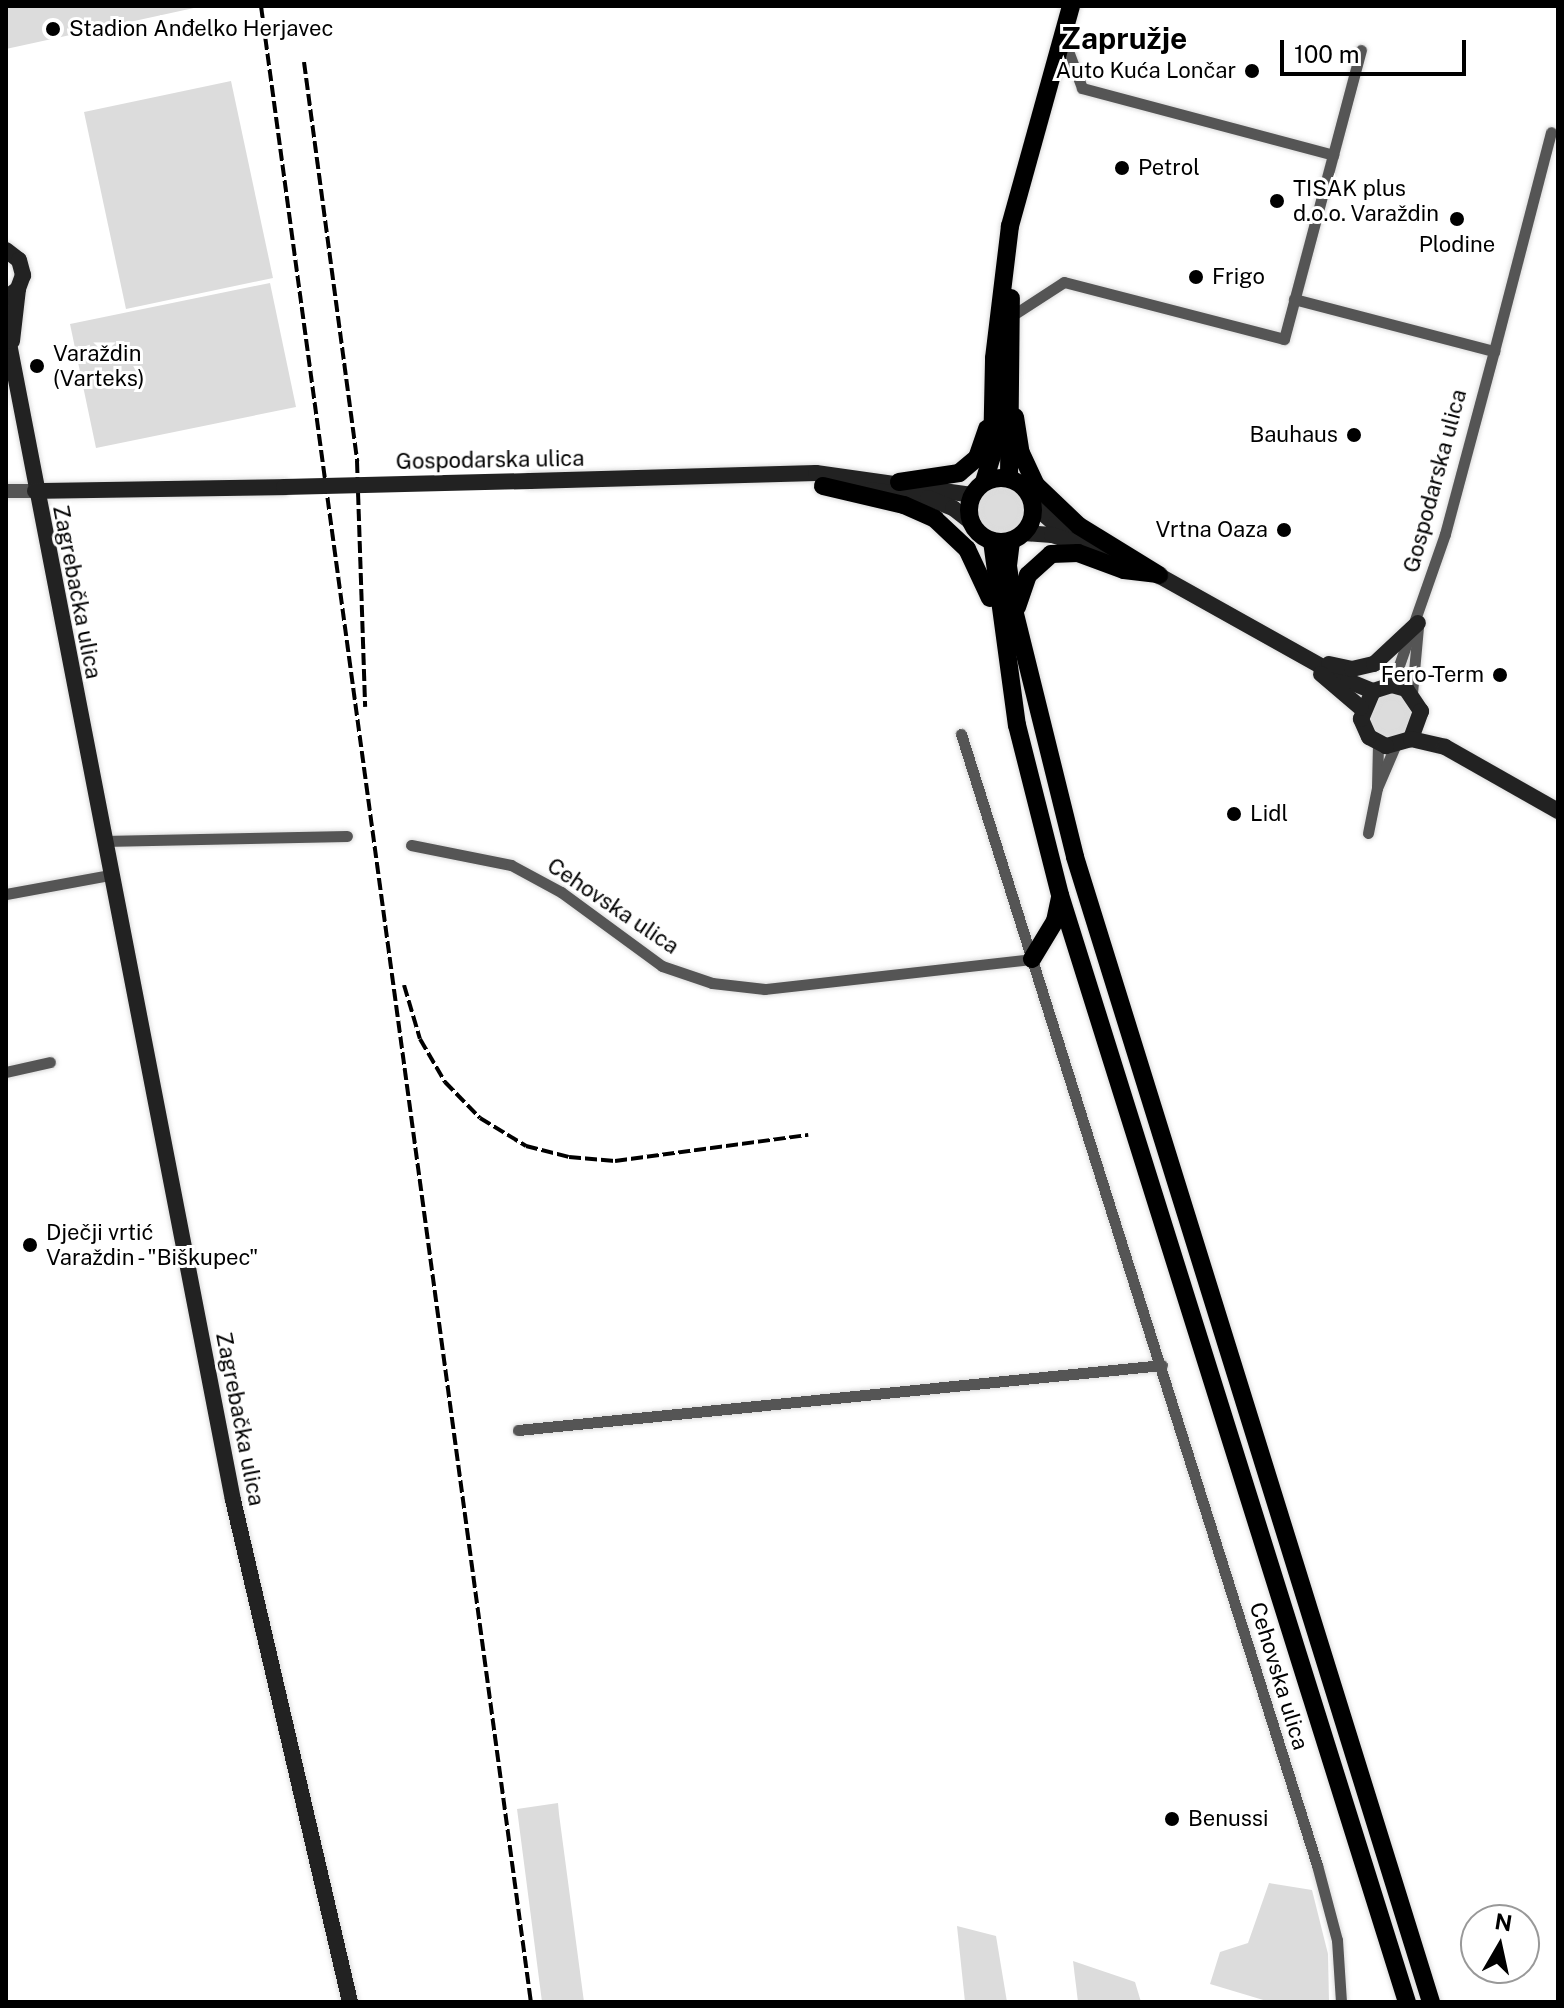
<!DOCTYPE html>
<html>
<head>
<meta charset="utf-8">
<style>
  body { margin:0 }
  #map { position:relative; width:1564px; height:2008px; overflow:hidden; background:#fff; font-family:"Public Sans",sans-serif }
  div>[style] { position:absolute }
  .green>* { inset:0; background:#dcdcdc }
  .round { border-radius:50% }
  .roads { filter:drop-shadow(0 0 2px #dbdbdb) drop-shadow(0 0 2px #dbdbdb) }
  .minor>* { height:11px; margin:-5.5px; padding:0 5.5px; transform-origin:5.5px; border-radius:5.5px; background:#555 }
  .tertiary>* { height:14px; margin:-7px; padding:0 7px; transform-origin:7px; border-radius:7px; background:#555 }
  .secondary>* { height:16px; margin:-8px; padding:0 8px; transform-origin:8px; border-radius:8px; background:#222 }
  .primary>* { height:18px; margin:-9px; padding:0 9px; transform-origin:9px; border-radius:9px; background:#000 }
  .primary>.ring { margin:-9px; padding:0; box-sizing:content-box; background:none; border:18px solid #000; border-radius:50% }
  .rail>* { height:4px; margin-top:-2px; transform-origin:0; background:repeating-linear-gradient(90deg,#000 0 12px,transparent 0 16px) }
  .secondary-bridge>* { height:16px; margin:-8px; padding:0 8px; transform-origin:8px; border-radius:8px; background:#222 }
  .dots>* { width:22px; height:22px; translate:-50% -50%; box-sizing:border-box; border:4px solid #fff; border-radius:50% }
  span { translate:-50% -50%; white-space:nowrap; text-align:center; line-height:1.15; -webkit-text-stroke:6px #fff; paint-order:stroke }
  .poi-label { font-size:22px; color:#000 }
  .left { translate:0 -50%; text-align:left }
  .right { translate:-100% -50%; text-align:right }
  .street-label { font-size:22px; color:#000 }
  .district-label { font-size:30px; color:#000; font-weight:700 }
  .frame { position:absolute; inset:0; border:8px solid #000; pointer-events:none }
  .north { position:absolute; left:1460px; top:1904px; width:80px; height:80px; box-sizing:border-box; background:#fff; border:2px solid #999; border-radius:50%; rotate:9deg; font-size:22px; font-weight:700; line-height:32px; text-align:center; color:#000 }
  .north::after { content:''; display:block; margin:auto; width:28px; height:36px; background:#000; clip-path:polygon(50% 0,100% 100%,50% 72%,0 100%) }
  .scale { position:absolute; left:1280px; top:40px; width:186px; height:36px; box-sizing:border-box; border:4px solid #000; border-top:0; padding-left:10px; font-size:24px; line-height:28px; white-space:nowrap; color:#000; -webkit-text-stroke:6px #fff; paint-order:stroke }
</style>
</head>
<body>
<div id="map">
  <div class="green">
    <div style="clip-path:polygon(6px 6px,203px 6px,6px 49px)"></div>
    <div style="clip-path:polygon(231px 81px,273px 278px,126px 309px,84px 112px)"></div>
    <div style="clip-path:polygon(270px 283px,296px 407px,96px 448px,70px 324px)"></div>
    <div class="round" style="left:975px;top:485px;width:50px;height:50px"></div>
    <div class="round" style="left:1369px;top:693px;width:44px;height:44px"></div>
    <div style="clip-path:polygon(558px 1803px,559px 1814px,584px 2002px,542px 2002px,517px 1809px)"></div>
    <div style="clip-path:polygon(1269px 1883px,1312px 1890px,1328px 1954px,1329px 2002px,1270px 2002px,1210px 1984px,1220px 1952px,1248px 1943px)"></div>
    <div style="clip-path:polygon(957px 1926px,996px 1936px,1007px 2002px,965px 2002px)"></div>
    <div style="clip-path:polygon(1073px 1961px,1135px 1982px,1141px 2002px,1078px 2002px)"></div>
  </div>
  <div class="roads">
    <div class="minor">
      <div style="left:1064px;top:40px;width:51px;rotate:69.4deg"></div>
      <div style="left:1082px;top:88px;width:260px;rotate:14.9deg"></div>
      <div style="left:1294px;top:299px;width:207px;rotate:14.6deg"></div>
      <div style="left:1494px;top:351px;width:189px;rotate:105deg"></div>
      <div style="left:1445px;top:534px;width:160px;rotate:109.3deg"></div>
      <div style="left:1010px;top:317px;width:64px;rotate:-32.9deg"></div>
      <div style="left:1064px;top:282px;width:227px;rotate:14.5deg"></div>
      <div style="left:1284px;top:339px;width:299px;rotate:-75.1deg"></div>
      <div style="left:1494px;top:351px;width:226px;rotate:-75.4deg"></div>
      <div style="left:1412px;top:693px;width:66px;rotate:-84.8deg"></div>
      <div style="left:961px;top:734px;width:1186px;rotate:72.53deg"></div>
      <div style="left:1317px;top:1865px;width:78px;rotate:75.1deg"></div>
      <div style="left:1337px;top:1940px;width:62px;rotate:86.3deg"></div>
      <div style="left:1377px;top:788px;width:45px;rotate:-88.7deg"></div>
      <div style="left:1368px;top:833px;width:46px;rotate:-78.7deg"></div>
      <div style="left:1377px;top:788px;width:46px;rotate:-66.8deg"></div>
      <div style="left:103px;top:841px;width:244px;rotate:-1.2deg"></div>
      <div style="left:411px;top:845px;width:102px;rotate:11.3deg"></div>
      <div style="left:511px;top:865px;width:57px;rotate:28.4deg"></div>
      <div style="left:561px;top:892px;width:125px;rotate:36.2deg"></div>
      <div style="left:662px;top:966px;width:53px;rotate:18.8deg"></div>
      <div style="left:712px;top:983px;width:53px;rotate:6.5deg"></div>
      <div style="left:765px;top:989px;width:269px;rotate:-6.4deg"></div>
      <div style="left:6px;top:894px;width:106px;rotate:-10.4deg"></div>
      <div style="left:6px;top:1072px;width:45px;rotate:-12.8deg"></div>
      <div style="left:518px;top:1430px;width:647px;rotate:-5.76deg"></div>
    </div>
    <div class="tertiary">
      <div style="left:6px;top:491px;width:29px"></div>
    </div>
    <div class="secondary">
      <div style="left:6px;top:250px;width:16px;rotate:38deg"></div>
      <div style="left:19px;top:260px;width:16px;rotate:75deg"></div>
      <div style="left:23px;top:275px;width:15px;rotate:110deg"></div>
      <div style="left:18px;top:289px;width:15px;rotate:143deg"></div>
      <div style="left:6px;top:328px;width:1194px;rotate:79.04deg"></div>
      <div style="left:233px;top:1500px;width:515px;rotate:76.88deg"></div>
      <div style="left:12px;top:341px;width:52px;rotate:-83.4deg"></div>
      <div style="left:530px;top:481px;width:286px;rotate:-1.6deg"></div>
      <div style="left:816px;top:473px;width:159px;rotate:8deg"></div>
      <div style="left:869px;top:490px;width:60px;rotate:7.7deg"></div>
      <div style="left:928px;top:498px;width:27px;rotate:22deg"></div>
      <div style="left:953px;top:508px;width:24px;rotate:38deg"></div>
      <div style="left:35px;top:491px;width:249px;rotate:-0.9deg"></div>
      <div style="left:1033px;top:505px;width:29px;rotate:41deg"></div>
      <div style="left:1055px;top:524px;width:41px;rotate:24.7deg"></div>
      <div style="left:1024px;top:533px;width:28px;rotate:4deg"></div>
      <div style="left:1052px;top:535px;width:75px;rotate:17.9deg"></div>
      <div style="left:1149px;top:570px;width:228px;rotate:29.2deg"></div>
      <div style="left:1348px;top:681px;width:27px;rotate:22deg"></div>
      <div style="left:1373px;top:691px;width:20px;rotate:-18deg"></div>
      <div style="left:1392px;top:685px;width:15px;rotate:16deg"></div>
      <div style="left:1406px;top:689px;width:27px;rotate:56deg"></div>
      <div style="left:1421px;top:711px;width:30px;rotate:110deg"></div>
      <div style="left:1411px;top:739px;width:26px;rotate:164deg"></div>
      <div style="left:1386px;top:746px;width:19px;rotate:-152deg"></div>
      <div style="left:1369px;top:737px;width:20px;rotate:-114deg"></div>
      <div style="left:1361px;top:719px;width:30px;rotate:-67deg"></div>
      <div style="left:1329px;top:664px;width:24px;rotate:12deg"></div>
      <div style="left:1352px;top:669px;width:23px;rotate:-13deg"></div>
      <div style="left:1374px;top:664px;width:60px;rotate:-43deg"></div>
      <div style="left:1321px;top:674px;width:52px;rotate:40.4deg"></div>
      <div style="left:1411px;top:739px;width:35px;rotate:13deg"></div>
      <div style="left:1445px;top:747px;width:130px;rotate:29.5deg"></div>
    </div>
    <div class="primary">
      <div style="left:1015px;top:417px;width:36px;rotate:81deg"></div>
      <div style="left:1021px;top:453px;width:35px;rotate:65deg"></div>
      <div style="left:1036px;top:485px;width:59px;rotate:43.6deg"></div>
      <div style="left:1079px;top:526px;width:94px;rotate:31.5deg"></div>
      <div class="ring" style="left:969px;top:478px;width:46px;height:46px"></div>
      <div style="left:1009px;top:478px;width:180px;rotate:-89.4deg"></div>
      <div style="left:899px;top:482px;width:61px;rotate:-8.5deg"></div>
      <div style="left:959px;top:473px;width:23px;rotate:-40deg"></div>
      <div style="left:977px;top:458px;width:31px;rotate:-71deg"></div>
      <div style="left:984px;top:482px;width:27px;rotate:-73deg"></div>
      <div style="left:992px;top:456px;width:98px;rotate:-88.8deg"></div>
      <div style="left:994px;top:358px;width:133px;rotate:-83.1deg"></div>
      <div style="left:1010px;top:226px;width:228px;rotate:-74.5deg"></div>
      <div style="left:823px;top:486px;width:83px;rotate:13.2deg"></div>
      <div style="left:904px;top:505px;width:34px;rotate:24deg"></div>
      <div style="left:935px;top:519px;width:44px;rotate:43.2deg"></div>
      <div style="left:967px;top:549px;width:54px;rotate:64.9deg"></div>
      <div style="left:992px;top:541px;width:186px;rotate:82.3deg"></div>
      <div style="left:1017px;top:725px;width:175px;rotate:75.8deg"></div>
      <div style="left:1060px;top:895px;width:1160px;rotate:72.6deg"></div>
      <div style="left:1011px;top:541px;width:25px;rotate:97deg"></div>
      <div style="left:1008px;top:566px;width:49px;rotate:81.7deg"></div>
      <div style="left:1015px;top:614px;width:250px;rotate:76.1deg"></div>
      <div style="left:1075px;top:857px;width:1199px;rotate:72.73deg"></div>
      <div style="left:1017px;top:607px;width:34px;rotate:-71deg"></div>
      <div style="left:1028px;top:575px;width:31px;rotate:-42deg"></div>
      <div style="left:1051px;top:554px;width:27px;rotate:-2deg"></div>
      <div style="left:1078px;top:553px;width:49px;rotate:20.3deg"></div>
      <div style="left:1124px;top:570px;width:32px;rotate:7deg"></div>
      <div style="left:1032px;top:959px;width:44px;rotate:-58.8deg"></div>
      <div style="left:1055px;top:921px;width:24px;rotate:-78deg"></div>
    </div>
  </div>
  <div class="rail">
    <div style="left:261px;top:6px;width:2014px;rotate:82.3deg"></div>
    <div style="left:304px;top:62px;width:403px;rotate:82.4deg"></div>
    <div style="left:357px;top:461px;width:246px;rotate:88.1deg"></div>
    <div style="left:404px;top:985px;width:56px;rotate:73.5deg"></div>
    <div style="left:420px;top:1039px;width:50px;rotate:59.8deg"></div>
    <div style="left:445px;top:1082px;width:50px;rotate:45.8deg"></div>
    <div style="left:480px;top:1118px;width:54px;rotate:31.3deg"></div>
    <div style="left:526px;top:1146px;width:44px;rotate:14.3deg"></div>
    <div style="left:569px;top:1157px;width:46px;rotate:5deg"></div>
    <div style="left:615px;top:1161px;width:195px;rotate:-7.7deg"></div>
  </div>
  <div class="secondary-bridge">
    <div style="left:284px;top:487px;width:246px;rotate:-1.4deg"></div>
  </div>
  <div class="dots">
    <div style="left:53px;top:29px;background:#000"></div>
    <div style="left:1252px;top:71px;background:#000"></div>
    <div style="left:1122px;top:168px;background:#000"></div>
    <div style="left:1277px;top:201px;background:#000"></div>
    <div style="left:1457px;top:219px;background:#000"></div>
    <div style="left:1196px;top:277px;background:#000"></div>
    <div style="left:37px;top:366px;background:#000"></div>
    <div style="left:1354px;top:435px;background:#000"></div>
    <div style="left:1284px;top:530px;background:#000"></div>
    <div style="left:1500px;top:675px;background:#000"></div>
    <div style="left:1234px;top:814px;background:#000"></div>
    <div style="left:30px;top:1245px;background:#000"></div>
    <div style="left:1172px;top:1819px;background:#000"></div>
  </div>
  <div class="poi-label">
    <span class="left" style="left:69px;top:29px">Stadion Anđelko Herjavec</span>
    <span class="right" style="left:1236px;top:71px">Auto Kuća Lončar</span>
    <span class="left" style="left:1138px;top:168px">Petrol</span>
    <span class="left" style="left:1293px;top:201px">TISAK plus<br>d.o.o. Varaždin</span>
    <span style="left:1457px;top:245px">Plodine</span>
    <span class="left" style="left:1212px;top:277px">Frigo</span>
    <span class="left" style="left:53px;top:366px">Varaždin<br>(Varteks)</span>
    <span class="right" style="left:1338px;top:435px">Bauhaus</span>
    <span class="right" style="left:1268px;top:530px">Vrtna Oaza</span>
    <span class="right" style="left:1484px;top:675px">Fero-Term</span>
    <span class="left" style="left:1250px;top:814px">Lidl</span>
    <span class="left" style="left:46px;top:1245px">Dječji vrtić<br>Varaždin - "Biškupec"</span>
    <span class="left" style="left:1188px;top:1819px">Benussi</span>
  </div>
  <div class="street-label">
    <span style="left:490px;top:460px;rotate:-1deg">Gospodarska ulica</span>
    <span style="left:1435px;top:481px;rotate:-75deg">Gospodarska ulica</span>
    <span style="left:77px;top:592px;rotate:79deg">Zagrebačka ulica</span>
    <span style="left:613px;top:906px;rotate:34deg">Cehovska ulica</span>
    <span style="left:240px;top:1419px;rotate:79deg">Zagrebačka ulica</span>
    <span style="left:1279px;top:1676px;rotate:73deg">Cehovska ulica</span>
  </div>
  <div class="district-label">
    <span style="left:1124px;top:38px">Zapružje</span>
  </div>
  <div class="frame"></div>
  <div class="north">N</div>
  <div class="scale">100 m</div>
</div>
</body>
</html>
